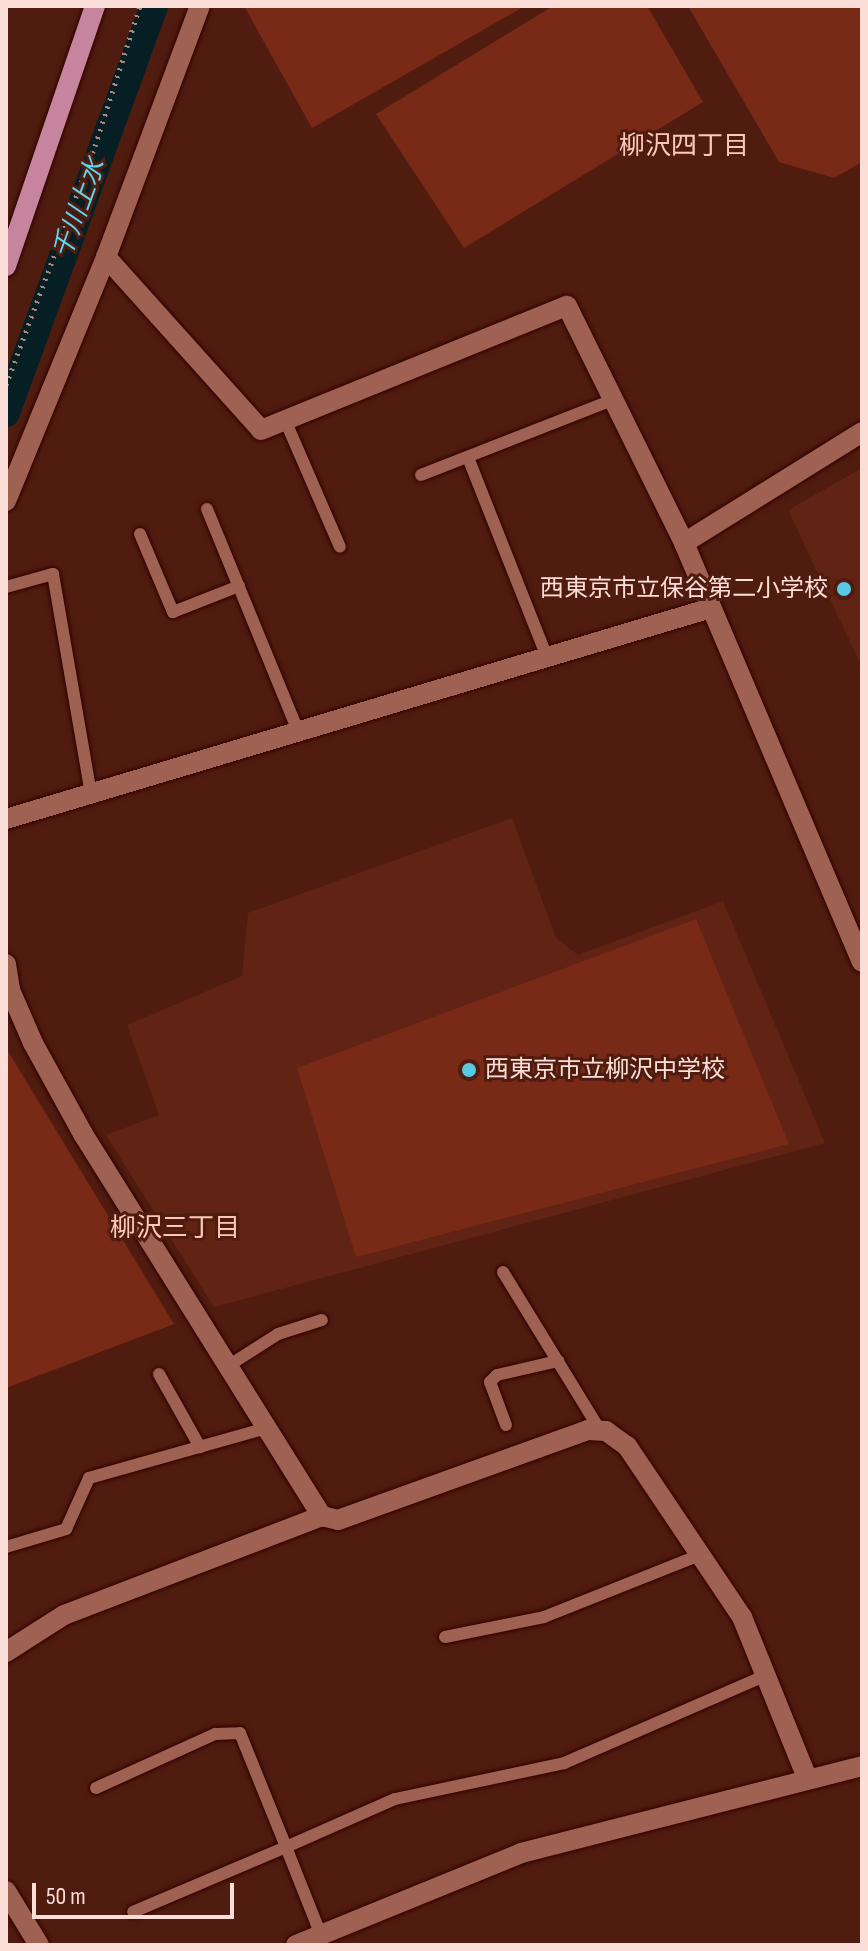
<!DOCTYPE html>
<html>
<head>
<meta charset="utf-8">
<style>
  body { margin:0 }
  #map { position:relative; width:868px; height:1951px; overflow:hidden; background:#501c0f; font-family:"Sofia Sans Condensed","Noto Sans JP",sans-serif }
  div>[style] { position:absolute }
  .built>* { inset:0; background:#602314 }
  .green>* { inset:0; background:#782a17 }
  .canal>* { height:28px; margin:-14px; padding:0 14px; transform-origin:14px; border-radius:14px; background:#051f24 }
  .path>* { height:5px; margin-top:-2.5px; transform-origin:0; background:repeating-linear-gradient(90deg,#ae877d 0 2px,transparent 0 8px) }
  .roads { filter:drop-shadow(0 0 2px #330100) drop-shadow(0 0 2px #330100) }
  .lane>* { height:12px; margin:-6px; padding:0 6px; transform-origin:6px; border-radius:6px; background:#9e6152 }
  .street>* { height:20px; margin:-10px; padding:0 10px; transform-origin:10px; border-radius:10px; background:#9e6152 }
  .primary>* { height:20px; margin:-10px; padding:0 10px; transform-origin:10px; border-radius:10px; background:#c6849f }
  .dots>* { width:22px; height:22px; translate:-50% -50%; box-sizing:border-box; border:4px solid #501c0f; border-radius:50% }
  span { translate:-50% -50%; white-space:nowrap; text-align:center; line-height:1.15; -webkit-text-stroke:6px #501c0f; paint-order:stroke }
  .poi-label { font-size:24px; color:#fbded7 }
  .right { translate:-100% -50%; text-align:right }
  .left { translate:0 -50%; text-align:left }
  .neighbourhood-label { font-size:26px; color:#fdc6b8 }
  .water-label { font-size:26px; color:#58d7f3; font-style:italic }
  .frame { position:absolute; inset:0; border:8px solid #fbded7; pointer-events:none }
  .scale { position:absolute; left:32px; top:1883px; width:202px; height:36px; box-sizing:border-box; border:4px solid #fbded7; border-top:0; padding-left:10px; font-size:24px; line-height:28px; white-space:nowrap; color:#fbded7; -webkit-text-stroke:6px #501c0f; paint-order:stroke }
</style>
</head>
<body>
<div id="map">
  <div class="built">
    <div style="clip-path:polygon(862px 468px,862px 667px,788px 510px)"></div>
    <div style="clip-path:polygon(512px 818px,556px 938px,578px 955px,723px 901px,825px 1143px,214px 1307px,106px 1135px,159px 1115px,127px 1025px,242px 976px,248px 913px)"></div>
  </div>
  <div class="green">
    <div style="clip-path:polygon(244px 6px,525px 6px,312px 128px)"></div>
    <div style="clip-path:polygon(553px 6px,647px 6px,703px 102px,464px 248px,376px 114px)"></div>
    <div style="clip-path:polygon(688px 6px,862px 6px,862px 162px,834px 178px,779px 162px)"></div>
    <div style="clip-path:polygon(696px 919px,789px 1144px,356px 1257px,297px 1068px)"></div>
    <div style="clip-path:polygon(6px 1048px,174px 1324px,6px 1388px)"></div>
  </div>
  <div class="canal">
    <div style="left:6px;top:413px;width:433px;rotate:-70deg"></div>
  </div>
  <div class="path">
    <div style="left:6px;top:385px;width:255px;rotate:-69.6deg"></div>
    <div style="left:95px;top:146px;width:147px;rotate:-72.2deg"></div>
  </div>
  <div class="roads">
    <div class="lane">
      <div style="left:285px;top:420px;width:138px;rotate:66.6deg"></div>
      <div style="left:469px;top:460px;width:212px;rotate:68.4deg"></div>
      <div style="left:421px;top:475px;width:205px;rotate:-21.4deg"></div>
      <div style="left:207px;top:509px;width:240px;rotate:67.7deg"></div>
      <div style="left:140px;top:534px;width:85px;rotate:67.1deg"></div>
      <div style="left:173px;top:612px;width:71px;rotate:-21.5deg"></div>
      <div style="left:6px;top:587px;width:49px;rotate:-15.5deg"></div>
      <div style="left:53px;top:574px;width:223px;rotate:80.2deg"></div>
      <div style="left:503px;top:1272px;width:185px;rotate:58.5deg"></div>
      <div style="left:228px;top:1366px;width:59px;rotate:-32.6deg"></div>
      <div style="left:278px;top:1334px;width:46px;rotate:-17.7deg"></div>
      <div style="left:159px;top:1374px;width:84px;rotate:60.7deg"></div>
      <div style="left:506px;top:1425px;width:46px;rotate:-110.4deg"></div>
      <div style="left:490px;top:1382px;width:10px;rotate:-45deg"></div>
      <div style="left:497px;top:1375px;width:63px;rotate:-12.9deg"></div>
      <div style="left:6px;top:1547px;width:63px;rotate:-16.7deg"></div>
      <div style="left:66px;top:1529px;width:56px;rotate:-65.7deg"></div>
      <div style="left:89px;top:1478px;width:185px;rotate:-15.7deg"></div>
      <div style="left:445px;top:1637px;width:101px;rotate:-11.4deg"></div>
      <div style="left:544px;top:1617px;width:168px;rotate:-21.7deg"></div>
      <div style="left:96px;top:1788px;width:131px;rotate:-24.4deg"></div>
      <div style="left:215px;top:1734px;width:25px;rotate:-2deg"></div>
      <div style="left:240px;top:1733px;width:123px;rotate:68deg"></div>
      <div style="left:286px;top:1847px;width:166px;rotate:157deg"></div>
      <div style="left:321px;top:1935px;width:95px;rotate:-111.7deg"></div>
      <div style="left:286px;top:1847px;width:119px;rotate:-23.8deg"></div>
      <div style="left:395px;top:1799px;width:173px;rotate:-12deg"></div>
      <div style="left:564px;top:1763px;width:223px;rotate:-23.5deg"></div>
    </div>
    <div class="street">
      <div style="left:106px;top:257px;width:232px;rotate:48.1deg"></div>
      <div style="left:261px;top:430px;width:330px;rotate:-22.1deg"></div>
      <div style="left:567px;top:306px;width:264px;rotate:63.7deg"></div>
      <div style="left:684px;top:543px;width:455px;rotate:67deg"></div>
      <div style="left:6px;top:501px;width:264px;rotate:-67.7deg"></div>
      <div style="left:106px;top:257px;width:268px;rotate:-69.5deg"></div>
      <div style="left:684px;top:543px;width:210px;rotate:-31.9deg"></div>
      <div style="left:6px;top:819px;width:736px;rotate:-16.66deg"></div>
      <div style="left:6px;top:964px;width:26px;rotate:81deg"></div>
      <div style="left:10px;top:990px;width:58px;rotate:66.5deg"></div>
      <div style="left:33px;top:1043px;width:104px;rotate:61.2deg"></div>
      <div style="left:83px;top:1134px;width:451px;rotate:58deg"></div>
      <div style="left:6px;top:1652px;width:69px;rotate:-32.5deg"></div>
      <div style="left:64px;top:1615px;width:276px;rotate:-21deg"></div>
      <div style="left:322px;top:1516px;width:16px;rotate:14deg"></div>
      <div style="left:338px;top:1520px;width:266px;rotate:-19.8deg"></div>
      <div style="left:588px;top:1430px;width:18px;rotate:3deg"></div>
      <div style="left:606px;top:1431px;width:26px;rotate:36deg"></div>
      <div style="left:627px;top:1446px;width:206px;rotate:56.1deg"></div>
      <div style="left:742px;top:1617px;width:174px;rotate:68deg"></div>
      <div style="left:6px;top:1891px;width:63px;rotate:58.6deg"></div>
      <div style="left:296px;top:1945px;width:243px;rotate:-22.2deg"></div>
      <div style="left:521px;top:1853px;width:352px;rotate:-14.3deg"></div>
    </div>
    <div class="primary">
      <div style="left:6px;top:266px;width:275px;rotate:-71.1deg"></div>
    </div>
  </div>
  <div class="dots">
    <div style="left:844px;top:589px;background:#57c9e2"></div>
    <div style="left:469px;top:1070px;background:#57c9e2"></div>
  </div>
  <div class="poi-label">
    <span class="right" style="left:828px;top:589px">西東京市立保谷第二小学校</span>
    <span class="left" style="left:485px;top:1070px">西東京市立柳沢中学校</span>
  </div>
  <div class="neighbourhood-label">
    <span style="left:684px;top:147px">柳沢四丁目</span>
    <span style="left:175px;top:1229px">柳沢三丁目</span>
  </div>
  <div class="water-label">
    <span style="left:80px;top:209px;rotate:-70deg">千川上水</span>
  </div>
  <div class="frame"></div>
  <div class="scale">50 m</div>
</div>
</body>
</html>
